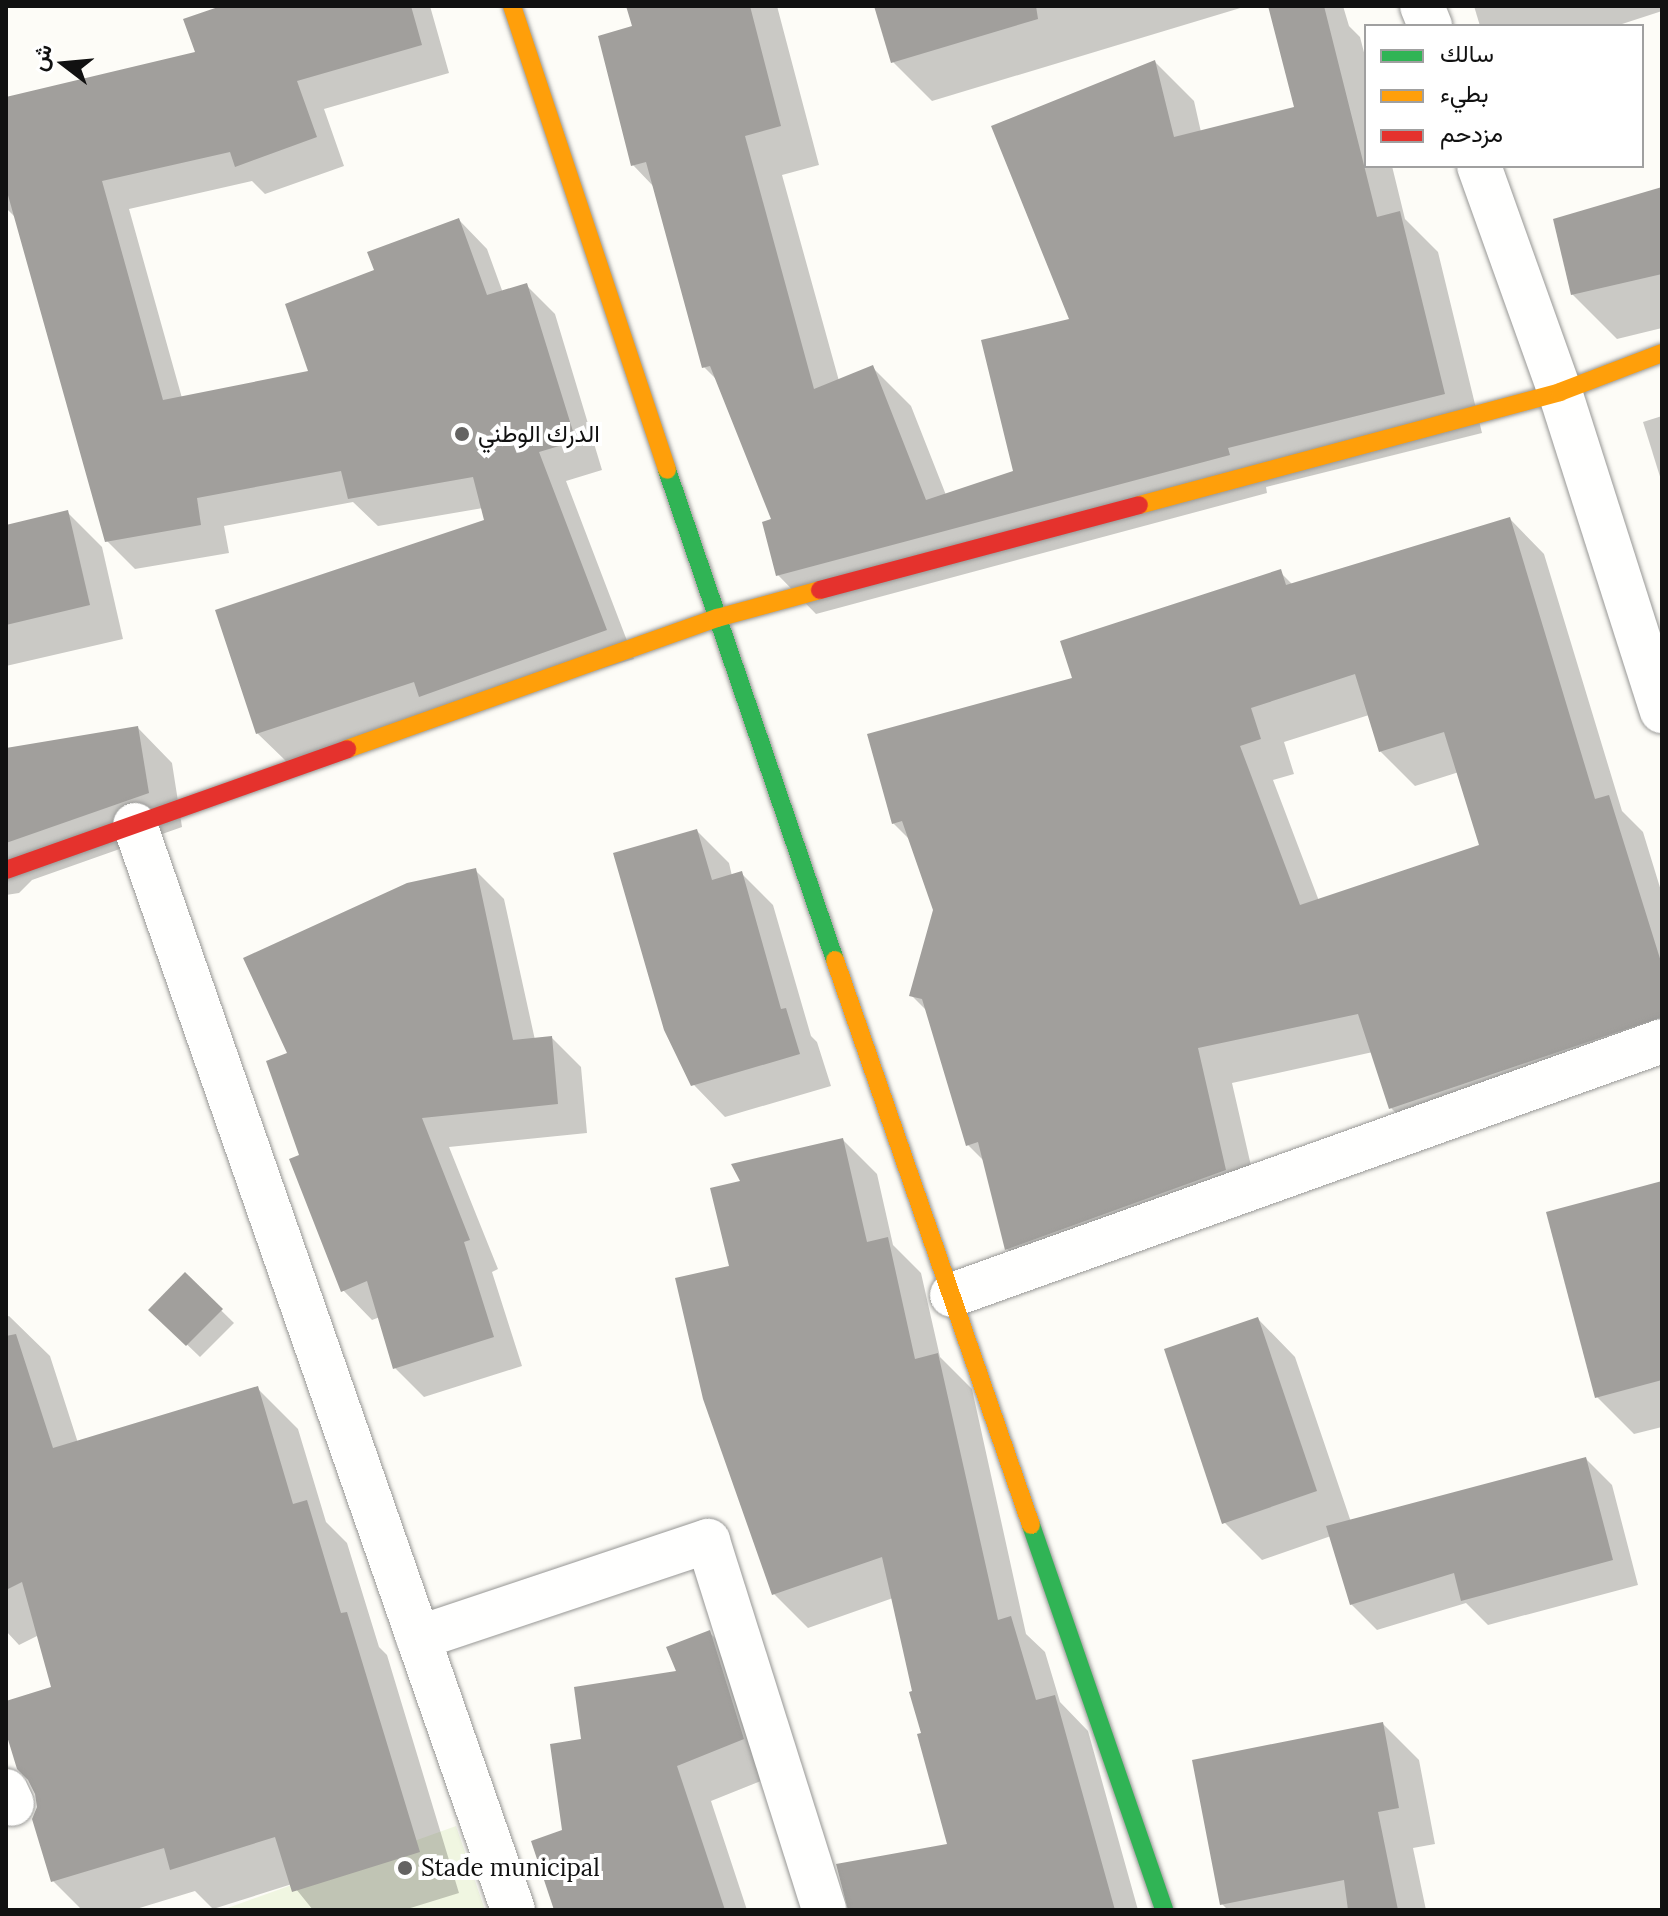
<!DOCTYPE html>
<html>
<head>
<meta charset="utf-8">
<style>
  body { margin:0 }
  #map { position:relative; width:1668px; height:1916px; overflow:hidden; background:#fdfcf7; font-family:Lora,Vazirmatn,serif }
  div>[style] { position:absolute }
  .pitch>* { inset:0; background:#f0f6e1 }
  .shadow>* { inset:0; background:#0003 }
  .building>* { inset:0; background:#a19f9c }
  .roads { filter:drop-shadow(0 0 2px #979795) drop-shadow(0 0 2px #979795) }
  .street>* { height:44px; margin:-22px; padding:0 22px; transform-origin:22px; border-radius:22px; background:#fffffe }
  .fast>* { height:18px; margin:-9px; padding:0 9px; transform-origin:9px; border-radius:9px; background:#30b455 }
  .slow>* { height:18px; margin:-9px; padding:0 9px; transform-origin:9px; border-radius:9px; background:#ff9f0a }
  .jam>* { height:18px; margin:-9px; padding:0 9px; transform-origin:9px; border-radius:9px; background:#e5322d }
  .dots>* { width:22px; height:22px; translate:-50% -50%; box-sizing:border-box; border:4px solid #fff; border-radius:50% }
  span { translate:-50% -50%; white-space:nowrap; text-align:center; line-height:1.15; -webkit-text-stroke:8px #fff; paint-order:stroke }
  .poi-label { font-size:24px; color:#111 }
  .left { translate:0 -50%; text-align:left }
  .frame { position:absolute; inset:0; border:8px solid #111; pointer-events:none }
  .legend { position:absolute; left:1364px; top:24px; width:280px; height:144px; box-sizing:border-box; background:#fff; border:2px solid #a0a0a0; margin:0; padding:10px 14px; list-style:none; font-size:24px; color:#111 }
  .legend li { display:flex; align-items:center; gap:16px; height:40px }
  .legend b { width:40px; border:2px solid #a0a0a0 }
  .north { position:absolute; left:24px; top:24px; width:80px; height:80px; -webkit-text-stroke:6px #fff; paint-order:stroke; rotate:286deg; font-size:22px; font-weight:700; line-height:32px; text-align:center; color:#111 }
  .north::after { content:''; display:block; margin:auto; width:28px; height:36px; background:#111; clip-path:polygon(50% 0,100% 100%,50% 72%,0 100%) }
</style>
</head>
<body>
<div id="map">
  <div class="pitch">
    <div style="clip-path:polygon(456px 1826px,485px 1910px,222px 1910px)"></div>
  </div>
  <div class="shadow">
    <div style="clip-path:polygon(227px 6px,430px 6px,449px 73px,324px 109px,344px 166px,265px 194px,252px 181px,129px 209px,182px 398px,311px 373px,376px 272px,459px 220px,487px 249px,503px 293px,526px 285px,555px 314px,602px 470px,566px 481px,634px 659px,286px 761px,257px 733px,486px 521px,483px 508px,378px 526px,353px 502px,224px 526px,229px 553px,135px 569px,107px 541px,17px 219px,6px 208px,6px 99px,197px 53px)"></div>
    <div style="clip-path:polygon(628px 6px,777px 6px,819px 165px,782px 175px,839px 381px,872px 367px,911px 406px,946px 495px,1015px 473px,1071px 320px,1155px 62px,1194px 101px,1201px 132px,1296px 108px,1270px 6px,1343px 6px,1349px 26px,1360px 37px,1366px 60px,1366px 166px,1392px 166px,1405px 219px,1438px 252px,1482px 433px,1266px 487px,1267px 493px,816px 614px,778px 575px,774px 520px,719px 382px,704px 367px,654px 187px,633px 165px,634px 28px)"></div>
    <div style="clip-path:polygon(876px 6px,1247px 6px,932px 101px,893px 62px)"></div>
    <div style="clip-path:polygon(1474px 6px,1662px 6px,1662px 11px,1616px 26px,1480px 26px)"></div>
    <div style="clip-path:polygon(1662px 189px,1662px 328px,1617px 339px,1572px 294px)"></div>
    <div style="clip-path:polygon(1662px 416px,1662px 483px,1643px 422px)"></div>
    <div style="clip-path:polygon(67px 512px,102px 547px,123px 639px,6px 666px,6px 527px)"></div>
    <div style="clip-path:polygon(evenodd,1510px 519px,1544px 554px,1622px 811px,1643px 832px,1662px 894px,1662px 1061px,1426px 1143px,1391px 1108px,1373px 1052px,1232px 1083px,1260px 1205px,1041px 1283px,1007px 1249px,985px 1162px,968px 1145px,928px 1012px,911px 995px,935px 910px,911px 841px,893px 823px,1075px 679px,1280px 572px,1293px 585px,1510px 519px,1369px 715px,1380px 751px,1415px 786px,1459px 772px,1481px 846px,1319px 901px,1273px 780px,1294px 774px,1284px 742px,1369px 715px)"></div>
    <div style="clip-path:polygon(138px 728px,172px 763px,182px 827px,32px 880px,19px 893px,6px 895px,6px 749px)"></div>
    <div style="clip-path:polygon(697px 831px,729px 863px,732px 876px,741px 873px,773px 905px,811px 1036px,817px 1042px,831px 1086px,725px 1117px,693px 1084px)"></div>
    <div style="clip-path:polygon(475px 870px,504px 899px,535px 1040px,552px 1038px,581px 1067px,587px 1133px,449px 1147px,498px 1269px,492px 1272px,522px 1366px,424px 1397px,395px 1368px,380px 1317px,372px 1320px,343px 1290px,301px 1156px,290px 1054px)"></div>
    <div style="clip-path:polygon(843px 1140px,877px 1174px,893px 1245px,921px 1273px,940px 1357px,972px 1389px,1026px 1634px,1045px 1652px,1060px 1702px,1088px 1731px,1138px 1910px,849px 1910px,950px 1846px,893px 1598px,808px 1628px,774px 1594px,731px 1268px,742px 1183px)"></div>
    <div style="clip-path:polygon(1662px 1183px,1662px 1427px,1634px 1434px,1597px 1397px)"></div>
    <div style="clip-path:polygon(185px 1275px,234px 1323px,200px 1357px,151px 1310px)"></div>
    <div style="clip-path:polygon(9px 1316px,50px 1356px,78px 1443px,257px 1388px,298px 1429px,326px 1522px,347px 1543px,379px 1647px,387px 1655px,459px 1893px,404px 1910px,313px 1910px,292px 1884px,213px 1909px,195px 1891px,133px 1910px,82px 1910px,53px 1881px,202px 1698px,39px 1635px,19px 1645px,6px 1631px,6px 1317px)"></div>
    <div style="clip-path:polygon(1258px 1319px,1295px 1357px,1351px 1522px,1586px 1459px,1612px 1485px,1638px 1585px,1488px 1625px,1466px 1603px,1377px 1630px,1351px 1604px,1331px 1536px,1262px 1560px,1224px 1522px)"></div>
    <div style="clip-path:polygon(709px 1632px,744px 1667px,778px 1774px,711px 1801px,747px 1910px,556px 1910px,564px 1832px,584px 1740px,679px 1673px)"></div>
    <div style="clip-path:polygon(1383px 1724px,1419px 1760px,1435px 1844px,1413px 1848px,1426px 1910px,1228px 1910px,1222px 1904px)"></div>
  </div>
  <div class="building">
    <div style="clip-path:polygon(221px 6px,411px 6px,422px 45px,297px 81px,317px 137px,235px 167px,230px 152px,102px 181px,163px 400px,308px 371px,285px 304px,374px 270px,367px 252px,459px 218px,487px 295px,527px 283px,576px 441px,539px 452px,607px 630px,419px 697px,414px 682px,256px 734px,215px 610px,484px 520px,473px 477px,348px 499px,341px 471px,197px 498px,201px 525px,105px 542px,6px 188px,6px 97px,195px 52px,183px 19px)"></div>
    <div style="clip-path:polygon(626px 6px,750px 6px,781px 126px,745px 136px,814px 389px,873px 365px,926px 500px,1013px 471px,981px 340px,1069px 319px,991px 126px,1155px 60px,1174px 137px,1294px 107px,1268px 6px,1324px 6px,1377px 217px,1400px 211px,1445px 394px,1228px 448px,1230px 455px,776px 576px,762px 522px,771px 519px,710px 366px,702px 368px,646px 162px,631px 166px,598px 36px,632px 26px)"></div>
    <div style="clip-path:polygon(874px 6px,1036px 6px,1038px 19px,891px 63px)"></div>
    <div style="clip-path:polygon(1662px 187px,1662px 274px,1571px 295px,1553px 219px)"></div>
    <div style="clip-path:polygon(68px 510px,90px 605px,6px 625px,6px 525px)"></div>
    <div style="clip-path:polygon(evenodd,1510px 517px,1595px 799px,1609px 795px,1662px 965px,1662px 1017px,1389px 1109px,1358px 1014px,1198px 1048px,1226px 1170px,1005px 1250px,978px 1142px,966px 1146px,922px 999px,909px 996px,933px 910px,902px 821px,892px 824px,867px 734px,1072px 678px,1060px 641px,1281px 569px,1286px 585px,1510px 517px,1355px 674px,1379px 752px,1444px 732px,1479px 845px,1300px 905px,1240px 746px,1261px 739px,1251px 708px,1355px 674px)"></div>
    <div style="clip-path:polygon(138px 726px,149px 793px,6px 843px,6px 748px)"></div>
    <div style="clip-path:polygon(697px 829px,712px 880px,742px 871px,781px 1009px,786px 1008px,800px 1054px,691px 1086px,664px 1030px,613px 853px)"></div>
    <div style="clip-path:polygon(476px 868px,513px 1040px,552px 1036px,558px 1104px,422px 1118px,470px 1240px,464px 1242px,494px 1337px,393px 1369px,367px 1281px,341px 1292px,289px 1159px,299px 1155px,266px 1061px,287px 1053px,243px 958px,407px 883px)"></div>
    <div style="clip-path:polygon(843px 1138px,867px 1242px,888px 1237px,915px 1359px,938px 1353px,998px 1620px,1011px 1616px,1036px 1700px,1055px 1695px,1115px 1910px,848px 1910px,836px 1864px,947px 1844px,917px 1734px,921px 1733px,909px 1692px,912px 1691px,882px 1557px,772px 1595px,703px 1399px,675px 1278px,729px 1266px,710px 1188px,740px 1181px,731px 1164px)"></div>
    <div style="clip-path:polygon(1662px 1181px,1662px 1380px,1595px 1398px,1546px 1212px)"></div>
    <div style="clip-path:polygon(185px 1272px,223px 1309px,186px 1346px,148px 1310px)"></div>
    <div style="clip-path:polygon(1258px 1317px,1317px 1491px,1222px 1524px,1164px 1349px)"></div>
    <div style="clip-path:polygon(16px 1334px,53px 1448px,258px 1386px,293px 1504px,307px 1500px,341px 1613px,347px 1612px,420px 1852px,292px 1892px,275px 1837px,170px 1870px,164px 1848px,51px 1882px,32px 1819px,37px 1807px,35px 1794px,28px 1780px,17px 1769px,6px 1733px,6px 1701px,51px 1687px,22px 1582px,6px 1590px,6px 1336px)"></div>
    <div style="clip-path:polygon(1586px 1457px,1613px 1560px,1461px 1601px,1454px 1573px,1350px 1605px,1326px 1526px)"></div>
    <div style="clip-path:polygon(710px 1630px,744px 1739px,677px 1766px,725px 1910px,554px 1910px,531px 1841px,562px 1830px,550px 1744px,581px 1739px,574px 1687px,676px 1671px,666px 1647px)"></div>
    <div style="clip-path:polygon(1383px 1722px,1399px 1808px,1378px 1812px,1398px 1910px,1348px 1910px,1344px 1880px,1220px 1905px,1192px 1760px)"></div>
  </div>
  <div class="roads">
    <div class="street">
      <div style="left:1422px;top:6px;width:22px;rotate:68deg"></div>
      <div style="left:1479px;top:166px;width:240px;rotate:70.3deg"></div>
      <div style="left:1560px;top:392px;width:335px;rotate:72.3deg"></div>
      <div style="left:135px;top:825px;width:1149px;rotate:70.79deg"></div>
      <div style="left:952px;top:1295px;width:754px;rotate:-19.68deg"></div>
      <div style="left:418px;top:1638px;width:306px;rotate:-18.5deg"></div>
      <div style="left:708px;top:1541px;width:387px;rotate:72.5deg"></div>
      <div style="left:6px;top:1791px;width:14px;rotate:65deg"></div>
    </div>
    <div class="fast">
      <div style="left:667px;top:470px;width:518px;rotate:71.08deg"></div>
      <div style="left:1031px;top:1525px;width:407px;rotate:70.9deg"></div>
    </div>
    <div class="slow">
      <div style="left:512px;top:6px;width:489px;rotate:71.5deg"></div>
      <div style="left:1139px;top:505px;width:436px;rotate:-15deg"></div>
      <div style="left:1560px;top:392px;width:109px;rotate:-20.9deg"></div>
      <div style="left:347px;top:749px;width:393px;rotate:-19.5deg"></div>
      <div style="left:717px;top:618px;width:107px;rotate:-15.2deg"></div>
      <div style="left:835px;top:960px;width:598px;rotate:70.87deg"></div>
    </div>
    <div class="jam">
      <div style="left:820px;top:590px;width:330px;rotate:-14.9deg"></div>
      <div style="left:6px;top:870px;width:362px;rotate:-19.5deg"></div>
    </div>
  </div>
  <div class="dots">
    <div style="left:462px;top:434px;background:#646362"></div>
    <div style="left:405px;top:1868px;background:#646362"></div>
  </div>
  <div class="poi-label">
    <span class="left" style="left:478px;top:434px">الدرك الوطني</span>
    <span class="left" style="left:421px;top:1868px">Stade municipal</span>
  </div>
  <div class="frame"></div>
  <ul class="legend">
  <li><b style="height:10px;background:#30b455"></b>سالك</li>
  <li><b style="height:10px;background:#ff9f0a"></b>بطيء</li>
  <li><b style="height:10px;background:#e5322d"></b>مزدحم</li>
  </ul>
  <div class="north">ش</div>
</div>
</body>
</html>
